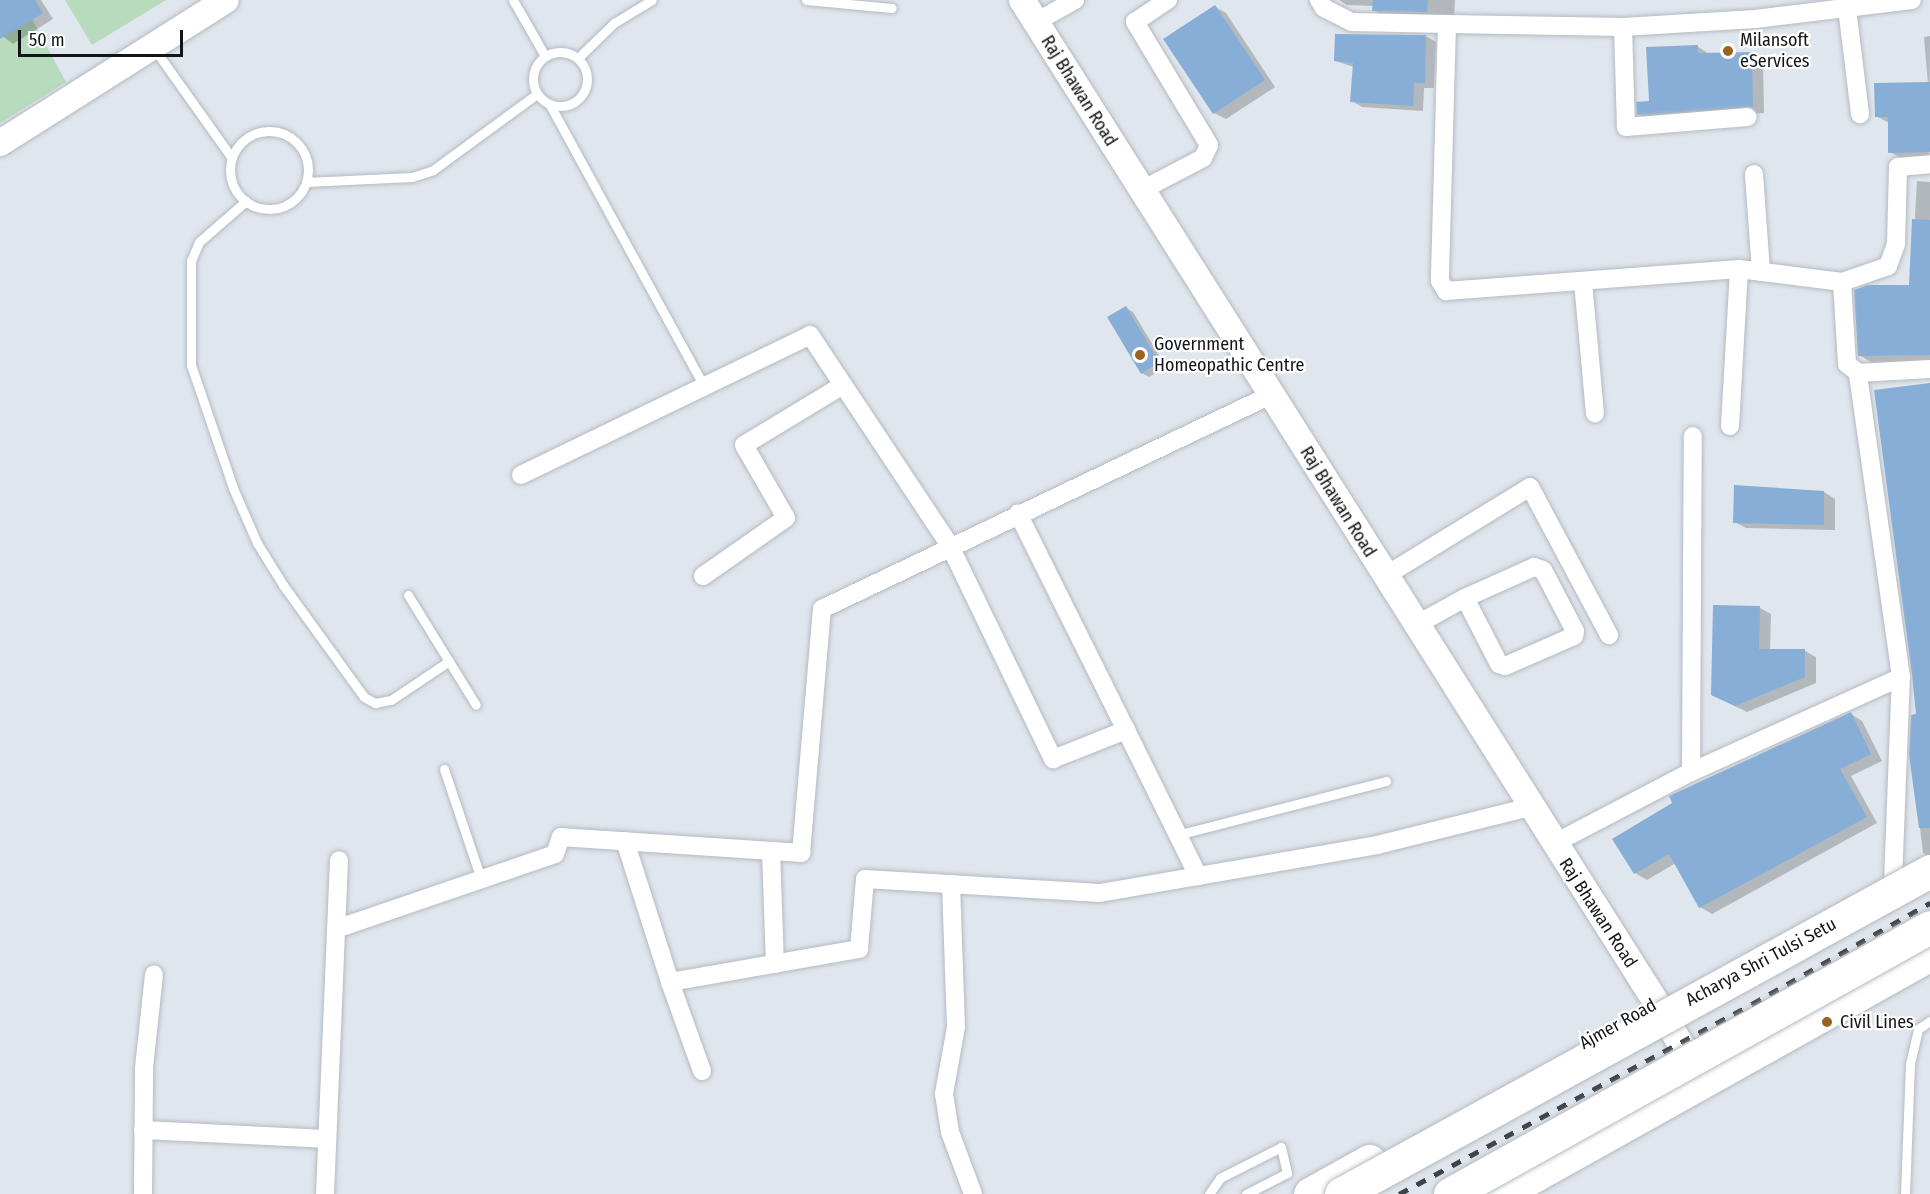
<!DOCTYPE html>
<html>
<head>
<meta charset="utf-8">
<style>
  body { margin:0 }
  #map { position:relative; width:1930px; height:1194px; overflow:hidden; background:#e0e6ed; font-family:"Fira Sans Condensed",sans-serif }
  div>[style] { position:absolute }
  .green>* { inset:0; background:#b8dabd }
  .shadow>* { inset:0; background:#0003 }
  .building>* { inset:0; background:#86aed7 }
  .roads { filter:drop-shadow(0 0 2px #b4bac1) drop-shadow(0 0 2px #b4bac1) }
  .lane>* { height:9px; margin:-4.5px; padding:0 4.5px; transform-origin:4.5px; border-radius:4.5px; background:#fff }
  .lane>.ring { margin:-4.5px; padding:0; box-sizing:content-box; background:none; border:9px solid #fff; border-radius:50% }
  .street>* { height:18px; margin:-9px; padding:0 9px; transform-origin:9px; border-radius:9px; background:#fff }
  .secondary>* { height:26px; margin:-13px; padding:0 13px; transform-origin:13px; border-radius:13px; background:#fff }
  .highway>* { height:33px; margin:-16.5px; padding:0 16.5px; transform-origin:16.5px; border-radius:16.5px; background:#fff }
  .rail>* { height:4.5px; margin-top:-2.25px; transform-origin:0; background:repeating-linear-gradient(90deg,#414447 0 10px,transparent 0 20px) }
  .bridges { filter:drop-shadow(0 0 2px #b4bac1) drop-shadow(0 0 2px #b4bac1) }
  .highway-bridge>* { height:33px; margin:-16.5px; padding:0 16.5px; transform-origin:16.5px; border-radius:16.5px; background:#fff }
  .dots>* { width:16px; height:16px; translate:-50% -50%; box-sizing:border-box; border:3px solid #fff; border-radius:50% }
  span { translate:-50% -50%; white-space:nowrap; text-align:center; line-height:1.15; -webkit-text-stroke:4.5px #fff; paint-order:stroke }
  .poi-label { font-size:18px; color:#131517 }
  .left { translate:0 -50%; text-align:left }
  .street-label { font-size:18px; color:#131517 }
  .scale { position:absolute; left:18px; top:30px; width:165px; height:27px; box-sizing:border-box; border:3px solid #131517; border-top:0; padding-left:8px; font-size:18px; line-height:21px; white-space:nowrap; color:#131517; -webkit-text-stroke:4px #fff; paint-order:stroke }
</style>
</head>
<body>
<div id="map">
  <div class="green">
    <div style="clip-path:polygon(65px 0,166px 0,92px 45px)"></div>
    <div style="clip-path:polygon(32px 19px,66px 82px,0 123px,0 37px)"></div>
  </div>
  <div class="shadow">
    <div style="clip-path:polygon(0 0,41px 0,53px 19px,13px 44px,0 34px)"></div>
    <div style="clip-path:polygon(1339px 0,1455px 0,1454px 18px,1389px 19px,1374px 10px,1374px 6px,1347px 5px)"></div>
    <div style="clip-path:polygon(1215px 7px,1226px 13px,1275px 87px,1226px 119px,1214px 113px)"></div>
    <div style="clip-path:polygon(1337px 35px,1426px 36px,1436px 42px,1434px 88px,1424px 88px,1423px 111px,1362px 107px,1352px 101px,1354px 67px,1335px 61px)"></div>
    <div style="clip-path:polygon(1930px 36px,1929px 158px,1901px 158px,1890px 152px,1889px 123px,1876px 116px,1928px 84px,1924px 37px)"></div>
    <div style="clip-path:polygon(1697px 46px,1709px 54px,1752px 53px,1763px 60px,1764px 113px,1650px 120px,1638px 114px)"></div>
    <div style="clip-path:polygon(1917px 181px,1930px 182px,1930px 361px,1871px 362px,1859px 355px,1911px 286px)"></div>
    <div style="clip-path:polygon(1126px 308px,1133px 312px,1166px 367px,1149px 377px,1142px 373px)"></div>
    <div style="clip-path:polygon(1930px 386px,1930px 857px,1923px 853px,1911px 754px,1917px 715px)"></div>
    <div style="clip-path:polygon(1824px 492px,1835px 499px,1835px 530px,1746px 528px,1735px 522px)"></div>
    <div style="clip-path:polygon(1760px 608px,1771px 614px,1770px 650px,1805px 651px,1816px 657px,1816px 683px,1747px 712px,1712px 695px)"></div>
    <div style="clip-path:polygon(1851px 714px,1862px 721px,1882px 761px,1851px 776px,1877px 823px,1712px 914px,1700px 907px,1676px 863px,1647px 880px,1635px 873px,1615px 839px)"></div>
  </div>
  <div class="building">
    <div style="clip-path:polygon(0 0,35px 0,43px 13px,0 39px)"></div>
    <div style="clip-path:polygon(1373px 0,1428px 0,1427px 12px,1372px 11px)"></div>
    <div style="clip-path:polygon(1215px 5px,1265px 80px,1213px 114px,1163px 39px)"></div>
    <div style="clip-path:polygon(1335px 34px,1426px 35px,1425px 83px,1414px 83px,1413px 106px,1350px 102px,1353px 63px,1334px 61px)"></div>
    <div style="clip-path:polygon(1698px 45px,1698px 53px,1752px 52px,1753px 107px,1637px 115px,1636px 102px,1649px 101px,1646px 47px)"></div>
    <div style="clip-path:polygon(1930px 82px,1930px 152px,1888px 153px,1888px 117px,1875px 117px,1874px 83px)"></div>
    <div style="clip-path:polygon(1912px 219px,1930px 220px,1930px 355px,1858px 356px,1854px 290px,1867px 285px,1909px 285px)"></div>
    <div style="clip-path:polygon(1126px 306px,1159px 362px,1141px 374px,1107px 317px)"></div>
    <div style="clip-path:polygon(1930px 383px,1930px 828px,1919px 828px,1909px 755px,1911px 715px,1916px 714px,1912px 675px,1874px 390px)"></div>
    <div style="clip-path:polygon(1734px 485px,1824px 491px,1824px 525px,1733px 523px)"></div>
    <div style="clip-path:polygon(1713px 605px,1760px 606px,1759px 649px,1805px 649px,1805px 677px,1735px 706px,1711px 695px)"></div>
    <div style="clip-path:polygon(1851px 712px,1871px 754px,1840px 769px,1867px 817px,1699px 908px,1669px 854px,1634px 874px,1612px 839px,1672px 803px,1669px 796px)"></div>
  </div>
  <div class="roads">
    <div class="lane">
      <div style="left:513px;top:0;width:64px;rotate:60.3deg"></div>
      <div style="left:806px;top:0;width:86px;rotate:5.3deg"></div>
      <div style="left:153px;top:47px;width:136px;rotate:54.6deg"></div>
      <div class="ring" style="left:533px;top:52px;width:45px;height:45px"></div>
      <div style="left:578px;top:58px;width:50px;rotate:-44.2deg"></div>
      <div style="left:614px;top:23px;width:44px;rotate:-31.2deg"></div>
      <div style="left:550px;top:105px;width:320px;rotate:61.3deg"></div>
      <div class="ring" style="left:230px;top:131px;width:69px;height:69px"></div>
      <div style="left:306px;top:182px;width:106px;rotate:-2.7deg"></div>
      <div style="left:412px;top:177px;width:22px;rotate:-18deg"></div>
      <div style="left:433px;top:170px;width:129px;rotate:-36.2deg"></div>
      <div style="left:246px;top:201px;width:62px;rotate:138.9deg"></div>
      <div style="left:199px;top:242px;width:21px;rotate:113deg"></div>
      <div style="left:191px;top:261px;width:104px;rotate:90deg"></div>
      <div style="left:191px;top:365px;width:130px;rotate:71.1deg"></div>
      <div style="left:233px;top:488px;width:60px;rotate:66.4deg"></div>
      <div style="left:257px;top:543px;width:49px;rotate:58.2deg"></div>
      <div style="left:283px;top:585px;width:138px;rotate:54.1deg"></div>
      <div style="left:364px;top:697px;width:13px;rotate:29deg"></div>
      <div style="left:375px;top:703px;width:16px;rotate:-11deg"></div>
      <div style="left:391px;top:700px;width:70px;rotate:-33.9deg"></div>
      <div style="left:408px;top:595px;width:129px;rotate:58.3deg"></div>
      <div style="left:444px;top:769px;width:116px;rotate:71.4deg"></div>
      <div style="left:1177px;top:835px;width:216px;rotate:-14.5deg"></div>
      <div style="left:1209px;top:1194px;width:19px;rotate:-55deg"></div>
      <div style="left:1220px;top:1178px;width:68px;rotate:-26.9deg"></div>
      <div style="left:1281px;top:1147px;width:27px;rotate:77deg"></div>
      <div style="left:1287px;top:1173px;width:46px;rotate:152.9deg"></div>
      <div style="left:1905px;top:1194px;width:130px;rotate:-87.8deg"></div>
      <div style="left:1910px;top:1064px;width:36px;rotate:-77deg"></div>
      <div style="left:1918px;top:1029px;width:14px;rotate:-34deg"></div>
    </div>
    <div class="street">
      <div style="left:1319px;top:0;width:9px;rotate:58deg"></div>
      <div style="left:1324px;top:8px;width:31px;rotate:27deg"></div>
      <div style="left:1352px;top:22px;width:95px;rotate:1.2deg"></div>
      <div style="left:1447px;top:24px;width:257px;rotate:91.6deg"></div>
      <div style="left:1440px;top:281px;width:12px;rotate:59deg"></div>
      <div style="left:1446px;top:291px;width:294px;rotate:-4.3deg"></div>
      <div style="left:1739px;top:269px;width:104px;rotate:7.2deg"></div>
      <div style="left:1842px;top:282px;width:82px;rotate:86.5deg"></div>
      <div style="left:1847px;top:364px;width:14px;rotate:39deg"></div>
      <div style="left:1847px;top:8px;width:107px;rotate:83deg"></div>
      <div style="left:1036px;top:22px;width:45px;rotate:-29.4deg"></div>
      <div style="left:1447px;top:24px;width:176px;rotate:1deg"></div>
      <div style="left:1623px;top:27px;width:132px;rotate:-3.5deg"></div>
      <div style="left:1755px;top:19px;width:158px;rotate:-6.9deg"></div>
      <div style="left:1623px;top:27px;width:100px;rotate:88.3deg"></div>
      <div style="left:1626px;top:127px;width:122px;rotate:-4.7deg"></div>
      <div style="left:1754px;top:174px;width:98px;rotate:85.9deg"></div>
      <div style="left:1142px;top:190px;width:69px;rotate:-27.7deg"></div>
      <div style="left:1203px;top:158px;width:14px;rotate:-65deg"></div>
      <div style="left:1209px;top:145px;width:144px;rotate:-121deg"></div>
      <div style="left:1135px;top:22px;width:40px;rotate:-34deg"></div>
      <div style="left:1583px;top:282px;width:132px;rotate:84.8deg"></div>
      <div style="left:1842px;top:282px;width:49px;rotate:-19.2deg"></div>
      <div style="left:1888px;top:266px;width:23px;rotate:-70deg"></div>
      <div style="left:1896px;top:244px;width:77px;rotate:-88.5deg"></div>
      <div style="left:1898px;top:167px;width:32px;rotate:-5deg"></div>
      <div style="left:1730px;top:426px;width:157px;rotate:-86.7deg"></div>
      <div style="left:521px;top:475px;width:321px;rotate:-25.8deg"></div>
      <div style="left:810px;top:335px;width:253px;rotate:56.4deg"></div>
      <div style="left:950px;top:546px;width:237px;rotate:64.2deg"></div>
      <div style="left:1053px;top:759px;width:79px;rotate:-21.7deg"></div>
      <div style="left:1126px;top:730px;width:242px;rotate:-116.5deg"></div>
      <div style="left:703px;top:576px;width:101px;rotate:-34.9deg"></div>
      <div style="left:786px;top:518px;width:84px;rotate:-119.9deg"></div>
      <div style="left:744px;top:445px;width:116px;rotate:-31.2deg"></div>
      <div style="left:1385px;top:576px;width:170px;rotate:-31.5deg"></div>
      <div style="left:1530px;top:487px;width:168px;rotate:61.9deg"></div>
      <div style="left:1416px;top:625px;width:56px;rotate:-28.9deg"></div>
      <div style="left:1465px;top:598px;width:76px;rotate:-24.2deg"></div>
      <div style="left:1534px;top:567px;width:9px;rotate:18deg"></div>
      <div style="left:1543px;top:570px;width:69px;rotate:62.3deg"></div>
      <div style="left:1575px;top:631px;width:5px;rotate:101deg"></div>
      <div style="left:1574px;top:636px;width:75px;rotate:156.5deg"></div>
      <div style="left:1505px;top:666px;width:6px;rotate:-162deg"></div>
      <div style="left:1499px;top:664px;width:74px;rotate:-117.3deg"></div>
      <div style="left:1126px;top:730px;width:163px;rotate:63.7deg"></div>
      <div style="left:1691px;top:772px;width:336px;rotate:-89.7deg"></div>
      <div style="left:625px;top:841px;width:148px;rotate:72.3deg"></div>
      <div style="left:1553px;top:844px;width:156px;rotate:-27.6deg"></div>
      <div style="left:1691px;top:772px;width:230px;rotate:-24.3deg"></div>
      <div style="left:771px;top:851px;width:113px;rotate:88deg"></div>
      <div style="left:1893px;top:882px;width:205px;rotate:-87.8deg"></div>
      <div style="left:1901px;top:677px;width:307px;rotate:-98.1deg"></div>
      <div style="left:1858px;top:373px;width:72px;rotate:-3.2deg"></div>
      <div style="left:951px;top:884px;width:143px;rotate:88deg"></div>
      <div style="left:956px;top:1027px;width:68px;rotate:100.2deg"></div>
      <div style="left:944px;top:1094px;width:38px;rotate:81deg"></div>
      <div style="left:950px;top:1132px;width:66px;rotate:69.6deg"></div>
      <div style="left:336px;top:929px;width:231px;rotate:-18.9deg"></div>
      <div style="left:555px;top:854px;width:18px;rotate:-71deg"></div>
      <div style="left:561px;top:837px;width:241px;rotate:3.8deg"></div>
      <div style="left:801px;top:853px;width:245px;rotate:-85.1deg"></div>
      <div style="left:822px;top:609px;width:496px;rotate:-25.5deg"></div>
      <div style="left:702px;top:1071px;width:95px;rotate:-109.8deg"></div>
      <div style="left:670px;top:982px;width:192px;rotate:-9.9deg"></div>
      <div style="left:859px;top:949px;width:70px;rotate:-85.1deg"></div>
      <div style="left:865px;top:879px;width:235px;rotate:3.4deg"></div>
      <div style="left:1100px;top:893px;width:281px;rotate:-9.8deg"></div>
      <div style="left:1377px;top:845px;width:158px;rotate:-13.9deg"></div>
      <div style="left:143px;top:1130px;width:183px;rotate:2.8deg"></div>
      <div style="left:143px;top:1194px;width:126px;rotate:-89.5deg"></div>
      <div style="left:144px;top:1068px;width:94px;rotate:-83.9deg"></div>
      <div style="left:325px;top:1194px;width:334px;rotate:-87.6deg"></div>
    </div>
    <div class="secondary">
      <div style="left:1022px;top:0;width:1186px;rotate:57.68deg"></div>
      <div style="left:1656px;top:1002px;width:86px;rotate:59.8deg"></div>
      <div style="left:0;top:143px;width:267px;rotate:-32.3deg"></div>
    </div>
    <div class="highway">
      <div style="left:1310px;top:1194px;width:68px;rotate:-29.2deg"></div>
      <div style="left:1501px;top:1194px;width:492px;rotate:-29.2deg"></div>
    </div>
  </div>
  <div class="rail">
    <div style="left:1366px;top:1194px;width:644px;rotate:-28.8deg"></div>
    <div style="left:1399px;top:1194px;width:401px;rotate:-28.3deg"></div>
    <div style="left:1752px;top:1004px;width:205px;rotate:-29.6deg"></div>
  </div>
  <div class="bridges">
    <div class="highway-bridge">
      <div style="left:1341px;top:1194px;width:672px;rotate:-28.74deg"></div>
      <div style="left:1450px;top:1194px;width:549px;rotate:-29.08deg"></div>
    </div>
  </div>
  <div class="dots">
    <div style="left:1728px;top:51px;background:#9b611f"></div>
    <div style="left:1140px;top:355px;background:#9b611f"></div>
    <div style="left:1827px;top:1022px;background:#9b611f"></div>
  </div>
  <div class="poi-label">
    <span class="left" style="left:1740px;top:51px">Milansoft<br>eServices</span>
    <span class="left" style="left:1154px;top:355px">Government<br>Homeopathic Centre</span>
    <span class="left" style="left:1840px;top:1022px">Civil Lines</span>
  </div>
  <div class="street-label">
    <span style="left:1079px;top:91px;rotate:58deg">Raj Bhawan Road</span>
    <span style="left:1338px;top:502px;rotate:58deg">Raj Bhawan Road</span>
    <span style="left:1598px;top:913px;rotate:57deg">Raj Bhawan Road</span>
    <span style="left:1761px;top:962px;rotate:-28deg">Acharya Shri Tulsi Setu</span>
    <span style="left:1618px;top:1024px;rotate:-29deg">Ajmer Road</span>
  </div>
  <div class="scale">50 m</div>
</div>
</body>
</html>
